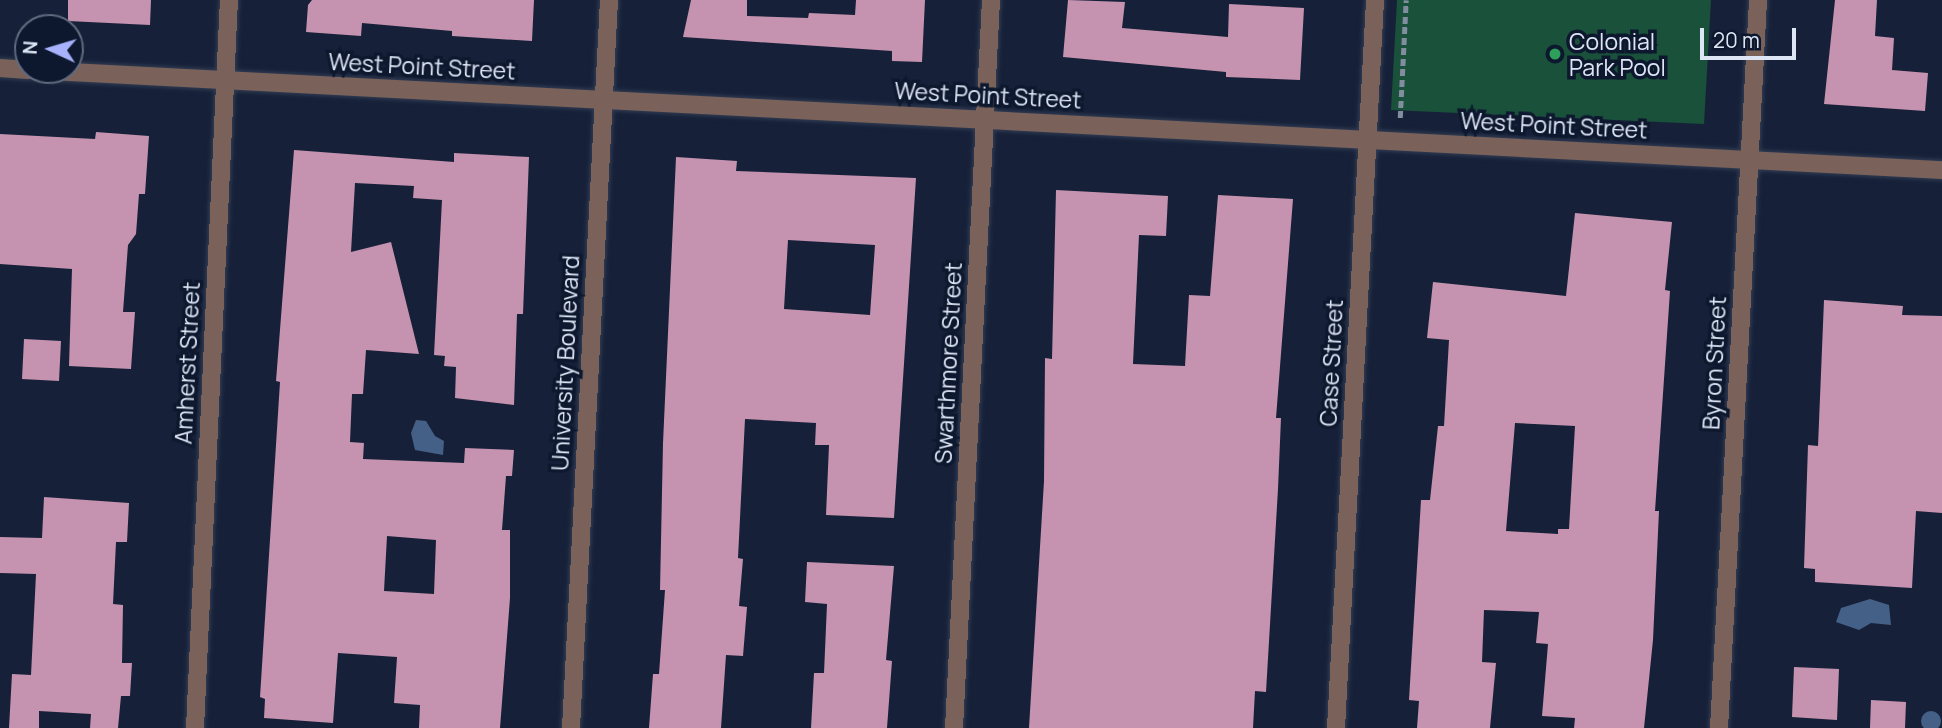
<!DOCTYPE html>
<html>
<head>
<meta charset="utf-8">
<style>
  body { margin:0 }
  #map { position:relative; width:1942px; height:728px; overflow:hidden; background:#162139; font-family:Manrope,sans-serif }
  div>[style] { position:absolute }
  .green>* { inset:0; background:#19513b }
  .water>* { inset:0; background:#456087 }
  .round { border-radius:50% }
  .building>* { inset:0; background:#c593af }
  .path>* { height:4.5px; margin-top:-2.25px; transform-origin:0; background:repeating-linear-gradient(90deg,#838da0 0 7px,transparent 0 10.5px) }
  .roads { filter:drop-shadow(0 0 2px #323d53) drop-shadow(0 0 2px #323d53) }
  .minor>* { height:18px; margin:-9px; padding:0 9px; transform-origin:9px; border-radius:9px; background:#7a625b }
  .dots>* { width:19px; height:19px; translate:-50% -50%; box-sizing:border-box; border:4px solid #0d182e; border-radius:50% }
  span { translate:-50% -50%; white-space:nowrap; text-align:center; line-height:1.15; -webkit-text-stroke:7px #0d182e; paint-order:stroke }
  .poi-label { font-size:23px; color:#dee6f6 }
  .left { translate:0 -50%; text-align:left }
  .street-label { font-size:23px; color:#dee6f6 }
  .north { position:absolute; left:14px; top:14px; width:70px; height:70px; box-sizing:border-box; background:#0d182e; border:2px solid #616a7e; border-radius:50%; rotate:274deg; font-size:19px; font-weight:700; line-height:28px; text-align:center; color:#dee6f6 }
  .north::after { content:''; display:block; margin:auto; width:24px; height:32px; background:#a7b1fc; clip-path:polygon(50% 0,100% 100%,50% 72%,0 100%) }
  .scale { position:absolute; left:1700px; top:28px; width:96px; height:32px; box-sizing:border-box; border:4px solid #dee6f6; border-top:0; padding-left:9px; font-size:21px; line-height:24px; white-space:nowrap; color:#dee6f6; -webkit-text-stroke:5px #0d182e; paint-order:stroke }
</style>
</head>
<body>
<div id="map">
  <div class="green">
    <div style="clip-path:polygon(1397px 0,1711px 0,1704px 124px,1391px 110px)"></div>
  </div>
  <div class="water">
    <div style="clip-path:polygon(416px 420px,426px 421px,435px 436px,444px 441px,443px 455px,415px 450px,411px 433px)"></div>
    <div style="clip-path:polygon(1870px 599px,1889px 605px,1891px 625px,1871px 623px,1859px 630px,1836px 622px,1841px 608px)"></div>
    <div class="round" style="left:1921px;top:711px;width:20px;height:20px"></div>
  </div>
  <div class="building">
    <div style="clip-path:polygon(68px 0,151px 0,150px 25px,68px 21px)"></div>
    <div style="clip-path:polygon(312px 0,534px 0,532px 41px,452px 36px,452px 31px,362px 23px,361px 36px,306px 32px,308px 5px)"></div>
    <div style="clip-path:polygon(691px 0,747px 0,747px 16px,808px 18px,809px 13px,855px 15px,856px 0,925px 0,922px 62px,892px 61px,892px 51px,683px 37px)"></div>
    <div style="clip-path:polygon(1068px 0,1125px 2px,1122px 28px,1228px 37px,1229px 4px,1304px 8px,1300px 80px,1226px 77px,1226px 72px,1063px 57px)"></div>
    <div style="clip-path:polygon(1835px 0,1877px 0,1875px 36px,1894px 38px,1892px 70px,1928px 73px,1925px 111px,1824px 104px)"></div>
    <div style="clip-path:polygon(96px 132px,149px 136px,145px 194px,139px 194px,136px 234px,128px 245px,123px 312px,135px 312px,131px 369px,69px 366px,72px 269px,0 264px,0 134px,95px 139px)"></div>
    <div style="clip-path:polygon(evenodd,294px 150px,454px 162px,454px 153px,529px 157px,523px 314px,517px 314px,514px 405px,455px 398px,456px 367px,444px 366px,445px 356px,434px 355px,442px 200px,413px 198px,414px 186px,355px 183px,351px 252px,391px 242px,419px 354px,366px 350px,363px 394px,352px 394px,350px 442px,364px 443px,363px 459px,464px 463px,465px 448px,514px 450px,512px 476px,506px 476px,502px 530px,510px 530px,510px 598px,500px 728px,419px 728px,420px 705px,394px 703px,397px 657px,338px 653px,333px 723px,264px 718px,265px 699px,260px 697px,280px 382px,276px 381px,294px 150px,387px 536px,436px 540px,434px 594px,384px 591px,387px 536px)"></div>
    <div style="clip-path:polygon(evenodd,676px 157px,737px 161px,736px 171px,916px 178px,894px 518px,826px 515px,829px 445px,815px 445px,816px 423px,745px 419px,738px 558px,743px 559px,739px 606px,747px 607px,743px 656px,726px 655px,721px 728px,649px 728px,653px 674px,659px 674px,665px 590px,660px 590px,663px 443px,676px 157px,788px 240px,875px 245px,870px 315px,784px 309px,788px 240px)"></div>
    <div style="clip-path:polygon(1056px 190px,1168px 196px,1166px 236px,1139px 235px,1133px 364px,1185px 366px,1189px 295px,1210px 296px,1218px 195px,1293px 199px,1276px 418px,1281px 418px,1278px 489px,1266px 692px,1255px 691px,1253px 728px,1029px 728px,1044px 481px,1045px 358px,1052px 359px)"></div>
    <div style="clip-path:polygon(evenodd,1575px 213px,1672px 222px,1665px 290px,1670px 291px,1655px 511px,1659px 511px,1653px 640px,1644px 728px,1574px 728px,1575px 718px,1542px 716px,1548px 644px,1536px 643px,1539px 612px,1484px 610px,1482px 662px,1496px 663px,1490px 728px,1417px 728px,1419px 701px,1409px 700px,1421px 500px,1430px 500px,1438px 426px,1444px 426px,1449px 340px,1427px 338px,1433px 282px,1566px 296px,1575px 213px,1515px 423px,1575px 426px,1569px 529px,1558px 529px,1558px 534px,1506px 531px,1515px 423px)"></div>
    <div style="clip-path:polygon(1824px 300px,1903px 306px,1902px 315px,1942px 316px,1942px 513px,1916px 511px,1912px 588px,1815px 582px,1815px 569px,1804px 568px,1808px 445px,1818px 446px)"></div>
    <div style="clip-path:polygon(24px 339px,61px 341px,59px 381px,22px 379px)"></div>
    <div style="clip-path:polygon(44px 497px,129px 503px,127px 542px,116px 542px,113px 604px,123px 605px,122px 663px,132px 663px,130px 696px,121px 696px,118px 728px,90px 728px,91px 714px,39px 711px,39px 728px,9px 728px,12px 674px,31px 675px,36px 574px,0 573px,0 537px,42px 538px)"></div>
    <div style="clip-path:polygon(807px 562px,894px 566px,886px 660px,892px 661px,887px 728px,811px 728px,814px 673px,824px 673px,827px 604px,805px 602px)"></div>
    <div style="clip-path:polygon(1794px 667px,1839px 669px,1837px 720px,1792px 717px)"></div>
    <div style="clip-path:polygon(1871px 700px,1906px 702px,1905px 728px,1870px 728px)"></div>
  </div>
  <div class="path">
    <div style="left:1400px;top:118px;width:118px;rotate:-87.1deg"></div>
  </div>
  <div class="roads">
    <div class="minor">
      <div style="left:0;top:68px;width:28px;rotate:4deg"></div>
      <div style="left:32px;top:70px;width:1913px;rotate:3deg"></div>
      <div style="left:195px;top:728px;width:729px;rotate:-87.33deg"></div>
      <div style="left:571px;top:728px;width:729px;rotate:-87.01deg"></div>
      <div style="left:954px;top:728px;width:729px;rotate:-87.09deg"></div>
      <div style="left:1336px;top:728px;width:729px;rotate:-86.93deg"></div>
      <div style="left:1719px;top:728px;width:729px;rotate:-86.93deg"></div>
    </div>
  </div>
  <div class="dots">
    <div style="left:1555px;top:54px;background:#2e9e5b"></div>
  </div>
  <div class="poi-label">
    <span class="left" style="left:1569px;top:54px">Colonial<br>Park Pool</span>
  </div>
  <div class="street-label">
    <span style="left:422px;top:66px;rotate:3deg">West Point Street</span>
    <span style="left:988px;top:95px;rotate:3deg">West Point Street</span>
    <span style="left:1554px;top:125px;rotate:3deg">West Point Street</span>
    <span style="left:187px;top:363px;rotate:-87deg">Amherst Street</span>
    <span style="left:565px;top:363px;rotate:-87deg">University Boulevard</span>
    <span style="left:948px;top:363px;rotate:-87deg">Swarthmore Street</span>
    <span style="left:1331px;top:363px;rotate:-87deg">Case Street</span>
    <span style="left:1714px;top:363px;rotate:-87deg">Byron Street</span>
  </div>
  <div class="north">N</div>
  <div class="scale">20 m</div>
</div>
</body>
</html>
